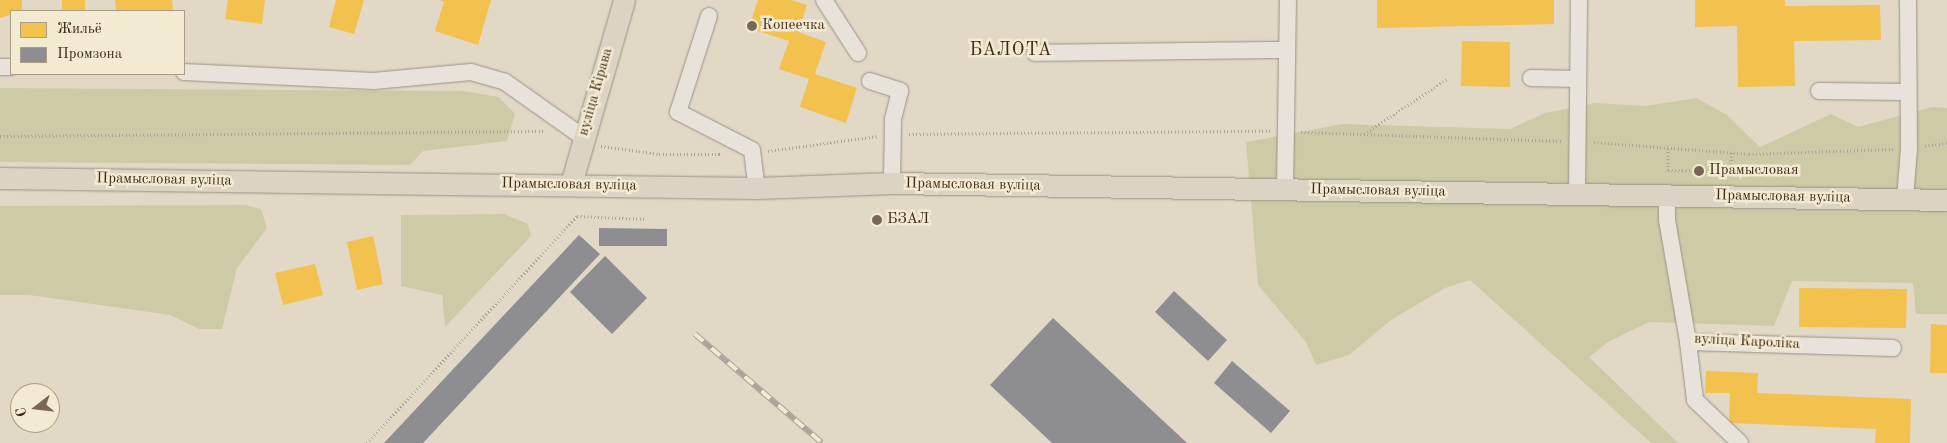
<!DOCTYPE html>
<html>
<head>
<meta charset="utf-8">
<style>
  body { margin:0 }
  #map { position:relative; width:1947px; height:443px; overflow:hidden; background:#e1d9c6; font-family:"Old Standard TT",serif }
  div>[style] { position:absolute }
  .green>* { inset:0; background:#cdcba6 }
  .homes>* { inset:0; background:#f2c14e }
  .industry>* { inset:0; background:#8d8d92 }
  .path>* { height:3px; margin-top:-1.5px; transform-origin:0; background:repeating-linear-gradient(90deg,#aaa49b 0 1px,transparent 0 3.5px) }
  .roads { filter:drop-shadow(0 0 1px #999285) drop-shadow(0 0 1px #999285) }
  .minor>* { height:16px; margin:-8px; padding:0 8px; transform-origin:8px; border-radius:8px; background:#e7e3da }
  .major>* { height:21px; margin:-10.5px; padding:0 10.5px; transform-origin:10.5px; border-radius:10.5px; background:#dbd3c4 }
  .rail>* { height:5.5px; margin-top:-2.75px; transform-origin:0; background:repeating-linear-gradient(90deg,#f3ead2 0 11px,#aaa49b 0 22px); box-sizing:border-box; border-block:1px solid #aaa49b }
  .dots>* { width:14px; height:14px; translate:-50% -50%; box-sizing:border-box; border:2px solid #f3ead2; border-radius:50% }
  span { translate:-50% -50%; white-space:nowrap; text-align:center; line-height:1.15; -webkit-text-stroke:5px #f3ead2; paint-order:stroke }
  .poi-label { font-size:15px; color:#402a1a }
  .left { translate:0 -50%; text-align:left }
  .street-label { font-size:15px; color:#402a1a }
  .quarter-label { font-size:18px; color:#402a1a; letter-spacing:1px }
  .legend { position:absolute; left:10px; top:10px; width:175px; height:65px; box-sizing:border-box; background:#f3ead2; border:1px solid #ab9d88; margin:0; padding:6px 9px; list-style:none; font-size:15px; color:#402a1a }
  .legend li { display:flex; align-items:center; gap:10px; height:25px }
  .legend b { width:25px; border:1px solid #ab9d88 }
  .north { position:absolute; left:10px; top:383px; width:50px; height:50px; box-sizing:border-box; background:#f3ead2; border:1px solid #ab9d88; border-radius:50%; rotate:254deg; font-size:14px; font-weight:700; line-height:20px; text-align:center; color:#402a1a }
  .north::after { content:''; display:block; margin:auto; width:18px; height:22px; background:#786756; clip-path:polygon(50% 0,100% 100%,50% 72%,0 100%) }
</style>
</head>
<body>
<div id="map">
  <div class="green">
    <div style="clip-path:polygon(0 88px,464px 91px,499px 97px,515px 114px,507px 141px,423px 151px,410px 165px,0 162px)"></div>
    <div style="clip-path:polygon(1696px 98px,1727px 115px,1760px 147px,1831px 114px,1858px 127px,1932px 107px,1947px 108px,1947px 314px,1916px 314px,1913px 283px,1792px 281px,1774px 326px,1649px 322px,1608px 342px,1589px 357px,1678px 443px,1651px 443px,1470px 280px,1445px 288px,1391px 320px,1349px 355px,1316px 365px,1306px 342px,1258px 285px,1246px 142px,1343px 124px,1510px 129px,1545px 113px,1596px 103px,1645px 106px)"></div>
    <div style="clip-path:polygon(245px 205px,261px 209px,267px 228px,237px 268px,222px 329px,199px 329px,170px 315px,29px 295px,0 295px,0 206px)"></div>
    <div style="clip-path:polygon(504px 214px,528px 224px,531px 236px,445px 327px,442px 295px,401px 286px,401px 215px)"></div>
  </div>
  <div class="homes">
    <div style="clip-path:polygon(0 0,22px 0,22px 11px,0 18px)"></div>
    <div style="clip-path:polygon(62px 0,85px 0,85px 11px,62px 11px)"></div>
    <div style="clip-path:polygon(115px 0,172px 0,173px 11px,116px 11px)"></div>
    <div style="clip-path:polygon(228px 0,265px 0,262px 24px,225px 19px)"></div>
    <div style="clip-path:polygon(336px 0,364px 0,354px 34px,329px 27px)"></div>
    <div style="clip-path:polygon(440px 0,491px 0,478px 45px,435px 31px,444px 2px)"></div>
    <div style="clip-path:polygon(758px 0,791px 0,807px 5px,798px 32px,826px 42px,815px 74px,857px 88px,846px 123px,800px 107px,809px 79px,779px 69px,789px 41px,749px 28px)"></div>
    <div style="clip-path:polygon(1377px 0,1554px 0,1554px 24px,1377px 28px)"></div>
    <div style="clip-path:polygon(1695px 0,1785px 0,1785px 6px,1880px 5px,1881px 40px,1794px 41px,1795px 86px,1738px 87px,1737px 26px,1695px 27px)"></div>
    <div style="clip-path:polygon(1462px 41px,1510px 42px,1510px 87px,1461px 86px)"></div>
    <div style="clip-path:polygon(373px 236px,383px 284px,357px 290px,347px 242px)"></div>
    <div style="clip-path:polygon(315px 264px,323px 295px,283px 305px,275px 273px)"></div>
    <div style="clip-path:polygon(1799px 288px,1907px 289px,1906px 328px,1799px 327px)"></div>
    <div style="clip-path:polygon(1931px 324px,1947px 325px,1947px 373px,1930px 373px)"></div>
    <div style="clip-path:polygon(1706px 371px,1758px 373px,1757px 393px,1911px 399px,1910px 443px,1875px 443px,1876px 429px,1729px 423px,1730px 393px,1705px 393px)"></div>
  </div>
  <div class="industry">
    <div style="clip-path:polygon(599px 228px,667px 229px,667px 246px,599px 246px)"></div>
    <div style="clip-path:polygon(579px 235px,600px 254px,423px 443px,384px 443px)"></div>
    <div style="clip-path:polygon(605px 256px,647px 298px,612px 334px,570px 292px)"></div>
    <div style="clip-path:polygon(1174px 291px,1227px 340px,1208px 361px,1155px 312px)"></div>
    <div style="clip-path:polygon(1053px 318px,1187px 443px,1052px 443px,990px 385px)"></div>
    <div style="clip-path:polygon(1232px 361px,1290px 411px,1271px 433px,1214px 383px)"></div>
  </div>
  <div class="path">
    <div style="left:1301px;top:132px;width:261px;rotate:2deg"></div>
    <div style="left:909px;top:134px;width:361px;rotate:-0.5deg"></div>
    <div style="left:1364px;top:134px;width:100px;rotate:-33.5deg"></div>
    <div style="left:0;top:136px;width:544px;rotate:-0.53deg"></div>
    <div style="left:1594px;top:142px;width:155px;rotate:4.4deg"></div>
    <div style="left:1749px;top:154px;width:145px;rotate:-2deg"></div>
    <div style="left:1668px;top:145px;width:25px;rotate:90deg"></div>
    <div style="left:1668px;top:170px;width:62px;rotate:0.9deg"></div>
    <div style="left:1730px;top:171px;width:19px;rotate:-84deg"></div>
    <div style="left:601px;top:146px;width:59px;rotate:7.9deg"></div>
    <div style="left:659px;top:154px;width:63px"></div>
    <div style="left:1925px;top:146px;width:22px;rotate:-8deg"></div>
    <div style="left:768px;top:151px;width:111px;rotate:-7.8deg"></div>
    <div style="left:367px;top:443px;width:309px;rotate:-47.2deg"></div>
    <div style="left:577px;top:216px;width:68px;rotate:2.5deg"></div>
  </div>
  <div class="roads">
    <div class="minor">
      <div style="left:824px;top:0;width:63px;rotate:57.3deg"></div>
      <div style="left:709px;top:16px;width:101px;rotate:107.9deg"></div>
      <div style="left:678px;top:112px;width:83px;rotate:27.2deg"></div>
      <div style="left:752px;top:150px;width:38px;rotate:83deg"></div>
      <div style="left:1035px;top:53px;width:251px;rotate:-0.7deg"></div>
      <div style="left:0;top:67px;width:11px"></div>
      <div style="left:184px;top:72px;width:190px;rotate:2.7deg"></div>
      <div style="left:374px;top:81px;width:97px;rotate:-5.3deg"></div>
      <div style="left:471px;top:72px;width:35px;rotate:16deg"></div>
      <div style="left:505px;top:82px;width:95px;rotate:35.2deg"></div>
      <div style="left:1531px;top:78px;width:47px;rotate:1.2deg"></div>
      <div style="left:870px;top:81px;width:32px;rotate:18deg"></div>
      <div style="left:900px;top:91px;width:29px;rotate:104deg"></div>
      <div style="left:893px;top:119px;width:64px;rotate:90.9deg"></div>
      <div style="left:1819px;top:91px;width:89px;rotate:0.6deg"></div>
      <div style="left:1285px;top:189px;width:189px;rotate:-89.1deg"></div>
      <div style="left:1577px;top:193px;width:193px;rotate:-89.4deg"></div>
      <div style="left:1667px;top:195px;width:25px;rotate:90deg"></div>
      <div style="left:1667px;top:220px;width:124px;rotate:80.2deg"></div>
      <div style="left:1688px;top:342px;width:205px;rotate:1.7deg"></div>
      <div style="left:1905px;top:199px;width:51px;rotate:-85.5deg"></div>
      <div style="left:1909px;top:148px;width:148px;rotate:-90.4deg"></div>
      <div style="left:1688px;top:342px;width:58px;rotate:83.1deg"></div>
      <div style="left:1695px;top:400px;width:62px;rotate:43.7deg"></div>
    </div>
    <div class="major">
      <div style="left:0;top:178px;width:757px;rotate:0.76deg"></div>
      <div style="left:757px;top:188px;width:135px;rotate:-2.1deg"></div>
      <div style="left:892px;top:183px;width:1055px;rotate:0.92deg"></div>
      <div style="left:571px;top:184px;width:191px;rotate:-73.9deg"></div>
    </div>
  </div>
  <div class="rail">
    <div style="left:695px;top:334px;width:167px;rotate:40.6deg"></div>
  </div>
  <div class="dots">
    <div style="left:752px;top:26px;background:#786756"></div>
    <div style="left:1699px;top:171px;background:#786756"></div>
    <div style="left:877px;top:220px;background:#786756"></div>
  </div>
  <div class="poi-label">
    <span class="left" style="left:762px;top:26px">Копеечка</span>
    <span class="left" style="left:1709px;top:171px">Прамысловая</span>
    <span class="left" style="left:887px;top:220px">БЗАЛ</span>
  </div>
  <div class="street-label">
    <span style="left:596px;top:92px;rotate:-74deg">вуліца Кірава</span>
    <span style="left:164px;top:180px;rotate:1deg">Прамысловая вуліца</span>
    <span style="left:569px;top:185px;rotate:1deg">Прамысловая вуліца</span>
    <span style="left:973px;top:185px;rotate:1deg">Прамысловая вуліца</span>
    <span style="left:1378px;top:191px;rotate:1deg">Прамысловая вуліца</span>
    <span style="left:1783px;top:197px;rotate:1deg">Прамысловая вуліца</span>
    <span style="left:1747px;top:342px;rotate:3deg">вуліца Кароліка</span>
  </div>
  <div class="quarter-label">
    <span style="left:1011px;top:50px">БАЛОТА</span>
  </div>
  <ul class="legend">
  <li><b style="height:14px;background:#f2c14e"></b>Жильё</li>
  <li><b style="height:14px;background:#8d8d92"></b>Промзона</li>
  </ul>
  <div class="north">С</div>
</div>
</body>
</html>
